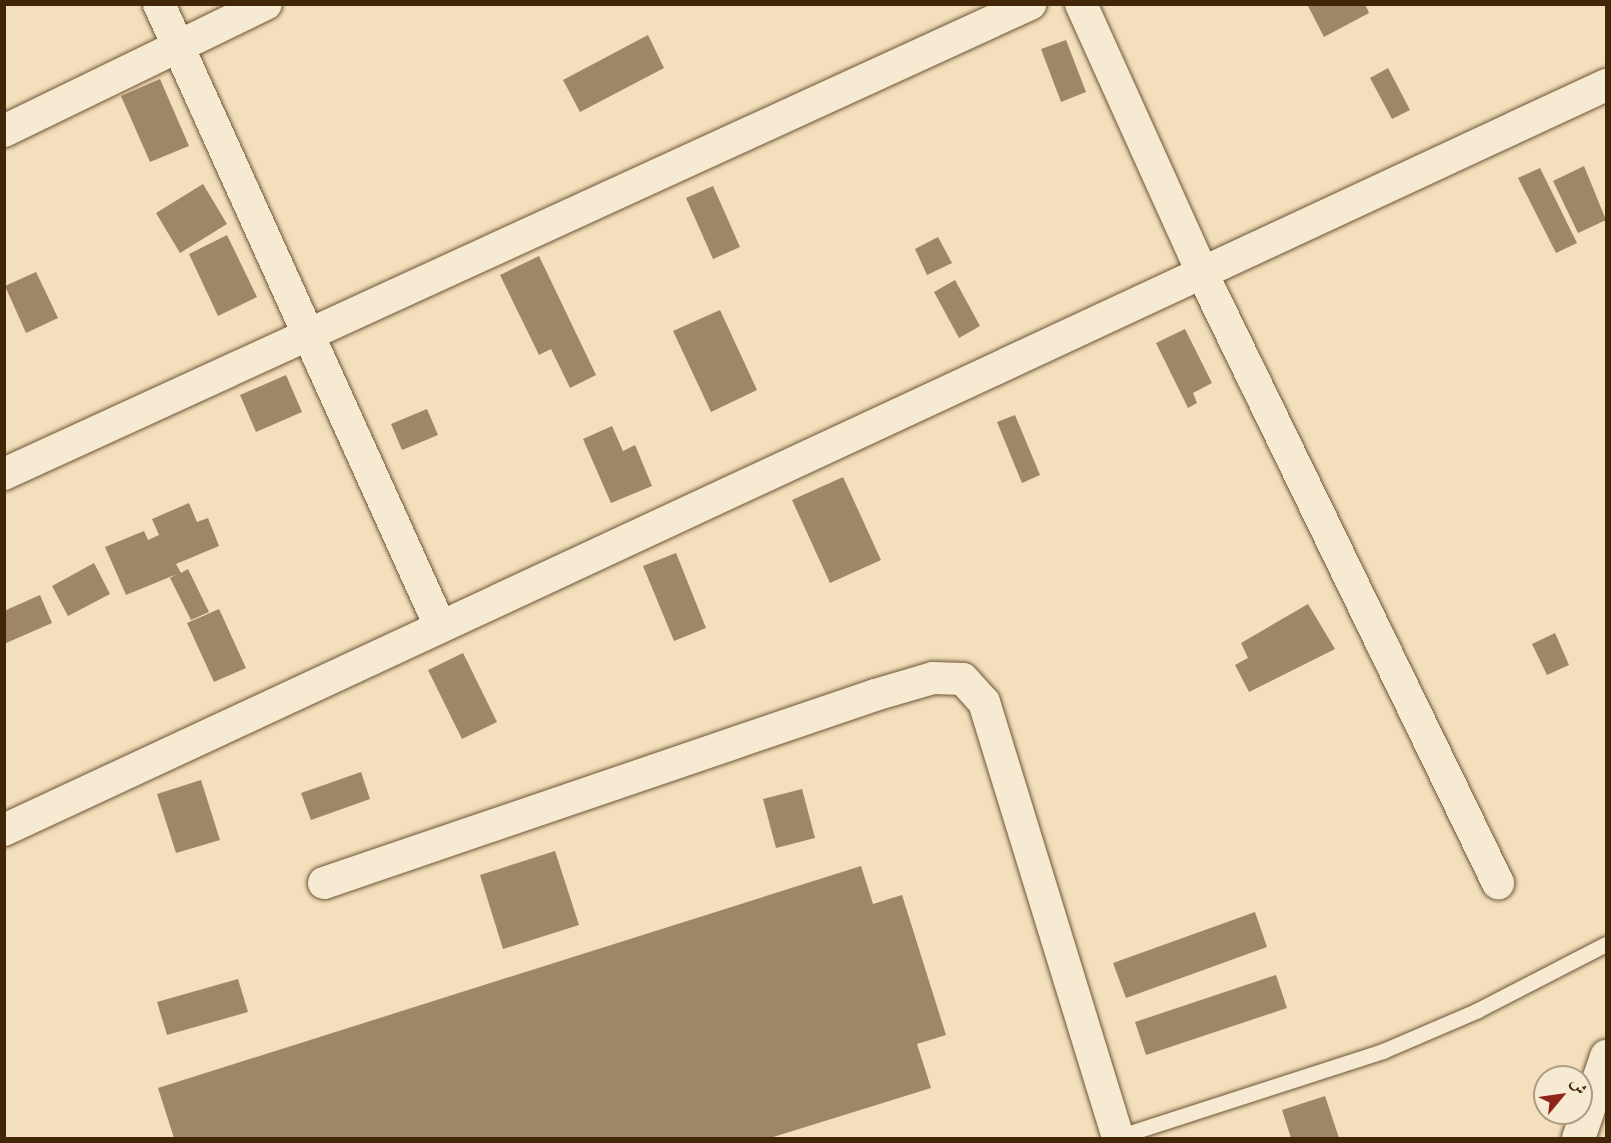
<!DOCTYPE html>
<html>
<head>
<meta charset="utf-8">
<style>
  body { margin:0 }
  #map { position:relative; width:1611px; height:1143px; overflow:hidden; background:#f3dfbb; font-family:"Sorts Mill Goudy",Amiri,serif }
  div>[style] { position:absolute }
  .building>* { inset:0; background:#9e8765 }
  .roads { filter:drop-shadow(0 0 2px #6e5535) drop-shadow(0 0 2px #6e5535) }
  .lane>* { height:15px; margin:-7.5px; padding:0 7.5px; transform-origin:7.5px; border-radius:7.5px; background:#f7ead3 }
  .street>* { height:32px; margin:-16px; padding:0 16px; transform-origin:16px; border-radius:16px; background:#f7ead3 }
  .secondary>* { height:33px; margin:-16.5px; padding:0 16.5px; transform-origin:16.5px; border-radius:16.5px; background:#f7ead3 }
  span { translate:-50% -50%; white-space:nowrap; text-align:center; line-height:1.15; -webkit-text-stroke:5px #f7ead3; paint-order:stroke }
  .frame { position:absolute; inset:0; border:6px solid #412708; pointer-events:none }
  .north { position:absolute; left:1533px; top:1065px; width:60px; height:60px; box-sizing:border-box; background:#f7ead3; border:2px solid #ae9c82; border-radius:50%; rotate:61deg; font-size:16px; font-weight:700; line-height:24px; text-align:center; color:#412708 }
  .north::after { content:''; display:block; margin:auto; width:21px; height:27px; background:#8f2418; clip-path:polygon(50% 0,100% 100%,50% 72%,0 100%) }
</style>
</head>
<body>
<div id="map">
  <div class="building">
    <div style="clip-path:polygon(1307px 4px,1365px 4px,1369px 13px,1324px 37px)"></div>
    <div style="clip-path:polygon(648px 35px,664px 68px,580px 112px,563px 80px)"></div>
    <div style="clip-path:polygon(1066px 40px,1086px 92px,1061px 102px,1041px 49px)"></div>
    <div style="clip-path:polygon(1388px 68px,1410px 110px,1392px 119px,1370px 78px)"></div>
    <div style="clip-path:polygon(160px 79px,189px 146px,150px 162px,121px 96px)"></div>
    <div style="clip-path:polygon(1584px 166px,1606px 220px,1578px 233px,1553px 181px)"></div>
    <div style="clip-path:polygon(1540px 168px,1577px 243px,1556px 253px,1518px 178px)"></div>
    <div style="clip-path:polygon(203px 184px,227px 224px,180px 253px,156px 213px)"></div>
    <div style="clip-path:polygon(713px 186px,740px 247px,713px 259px,686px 198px)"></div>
    <div style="clip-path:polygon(227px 235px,257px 297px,218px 316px,189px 254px)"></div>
    <div style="clip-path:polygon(938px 237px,952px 263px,927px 275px,915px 249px)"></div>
    <div style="clip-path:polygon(539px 256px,596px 375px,570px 388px,551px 349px,539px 355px,500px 275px)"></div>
    <div style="clip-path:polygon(36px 272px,58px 318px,26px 333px,5px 286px)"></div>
    <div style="clip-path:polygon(955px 280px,980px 326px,959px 338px,934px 292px)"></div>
    <div style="clip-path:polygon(720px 310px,757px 390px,711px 412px,673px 331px)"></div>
    <div style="clip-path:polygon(1185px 329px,1212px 383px,1193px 393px,1197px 403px,1188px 408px,1156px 343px)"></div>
    <div style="clip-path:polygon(286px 375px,302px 412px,256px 432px,240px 395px)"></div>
    <div style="clip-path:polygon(427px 409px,438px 435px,402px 450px,391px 424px)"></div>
    <div style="clip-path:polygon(1015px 415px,1040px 475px,1022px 483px,997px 422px)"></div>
    <div style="clip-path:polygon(612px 426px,623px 451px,635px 445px,652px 486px,611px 503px,583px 439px)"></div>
    <div style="clip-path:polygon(843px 477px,881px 560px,830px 583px,792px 500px)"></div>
    <div style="clip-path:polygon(189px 503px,197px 522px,208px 518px,219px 546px,176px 564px,181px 573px,188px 569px,209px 612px,191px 620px,170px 578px,177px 574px,126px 595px,105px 547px,144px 531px,148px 540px,159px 535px,152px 519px)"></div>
    <div style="clip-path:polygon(676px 553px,706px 628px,674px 641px,643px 566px)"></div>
    <div style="clip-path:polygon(94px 563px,110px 594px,68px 616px,52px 586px)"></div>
    <div style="clip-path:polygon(40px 595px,52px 623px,4px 644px,4px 611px)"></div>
    <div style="clip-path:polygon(1308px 604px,1335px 649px,1249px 692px,1235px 665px,1248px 658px,1241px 643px)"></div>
    <div style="clip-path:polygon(219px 609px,246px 668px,214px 682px,187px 623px)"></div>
    <div style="clip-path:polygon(1555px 633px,1569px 665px,1547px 675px,1532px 644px)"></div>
    <div style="clip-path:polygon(463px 653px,497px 722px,462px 739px,428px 670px)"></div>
    <div style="clip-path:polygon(361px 772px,370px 799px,311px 820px,301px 793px)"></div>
    <div style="clip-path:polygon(201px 780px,220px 840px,176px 853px,157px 794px)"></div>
    <div style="clip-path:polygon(802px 789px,815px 838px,776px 848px,763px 799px)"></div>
    <div style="clip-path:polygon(555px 851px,579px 925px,503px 949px,480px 875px)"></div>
    <div style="clip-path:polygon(861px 866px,873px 904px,902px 895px,946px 1035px,917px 1044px,931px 1088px,770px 1138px,174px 1138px,158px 1088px)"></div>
    <div style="clip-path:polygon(1255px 912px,1267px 947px,1126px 998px,1113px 963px)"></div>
    <div style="clip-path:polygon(1276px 975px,1287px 1008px,1146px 1055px,1135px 1022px)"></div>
    <div style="clip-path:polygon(238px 979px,248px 1012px,167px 1035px,157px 1002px)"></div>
    <div style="clip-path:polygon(1325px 1096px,1339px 1138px,1291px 1138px,1282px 1110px)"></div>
  </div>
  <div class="roads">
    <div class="lane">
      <div style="left:1114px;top:1138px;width:283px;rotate:-17.9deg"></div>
      <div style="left:1383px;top:1051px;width:103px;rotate:-23.3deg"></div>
      <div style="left:1478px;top:1010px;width:144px;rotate:-27.3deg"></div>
    </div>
    <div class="street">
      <div style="left:159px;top:4px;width:683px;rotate:65.69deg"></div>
      <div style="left:1081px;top:4px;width:299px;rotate:65.7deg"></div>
      <div style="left:1204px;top:277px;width:674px;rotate:64.12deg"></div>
      <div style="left:4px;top:131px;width:291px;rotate:-25.9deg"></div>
      <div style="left:4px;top:474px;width:1129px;rotate:-24.61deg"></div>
      <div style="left:4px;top:830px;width:1767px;rotate:-24.94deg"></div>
      <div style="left:324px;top:883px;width:582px;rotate:-18.84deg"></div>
      <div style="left:875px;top:695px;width:60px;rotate:-16.3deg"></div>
      <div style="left:933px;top:678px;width:30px;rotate:2deg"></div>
      <div style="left:963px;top:679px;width:31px;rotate:48deg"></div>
      <div style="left:984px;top:702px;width:456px;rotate:72.9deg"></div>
    </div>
    <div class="secondary">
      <div style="left:1578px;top:1138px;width:87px;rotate:-71.1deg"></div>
    </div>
  </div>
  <div class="frame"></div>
  <div class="north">ش</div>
</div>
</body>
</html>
